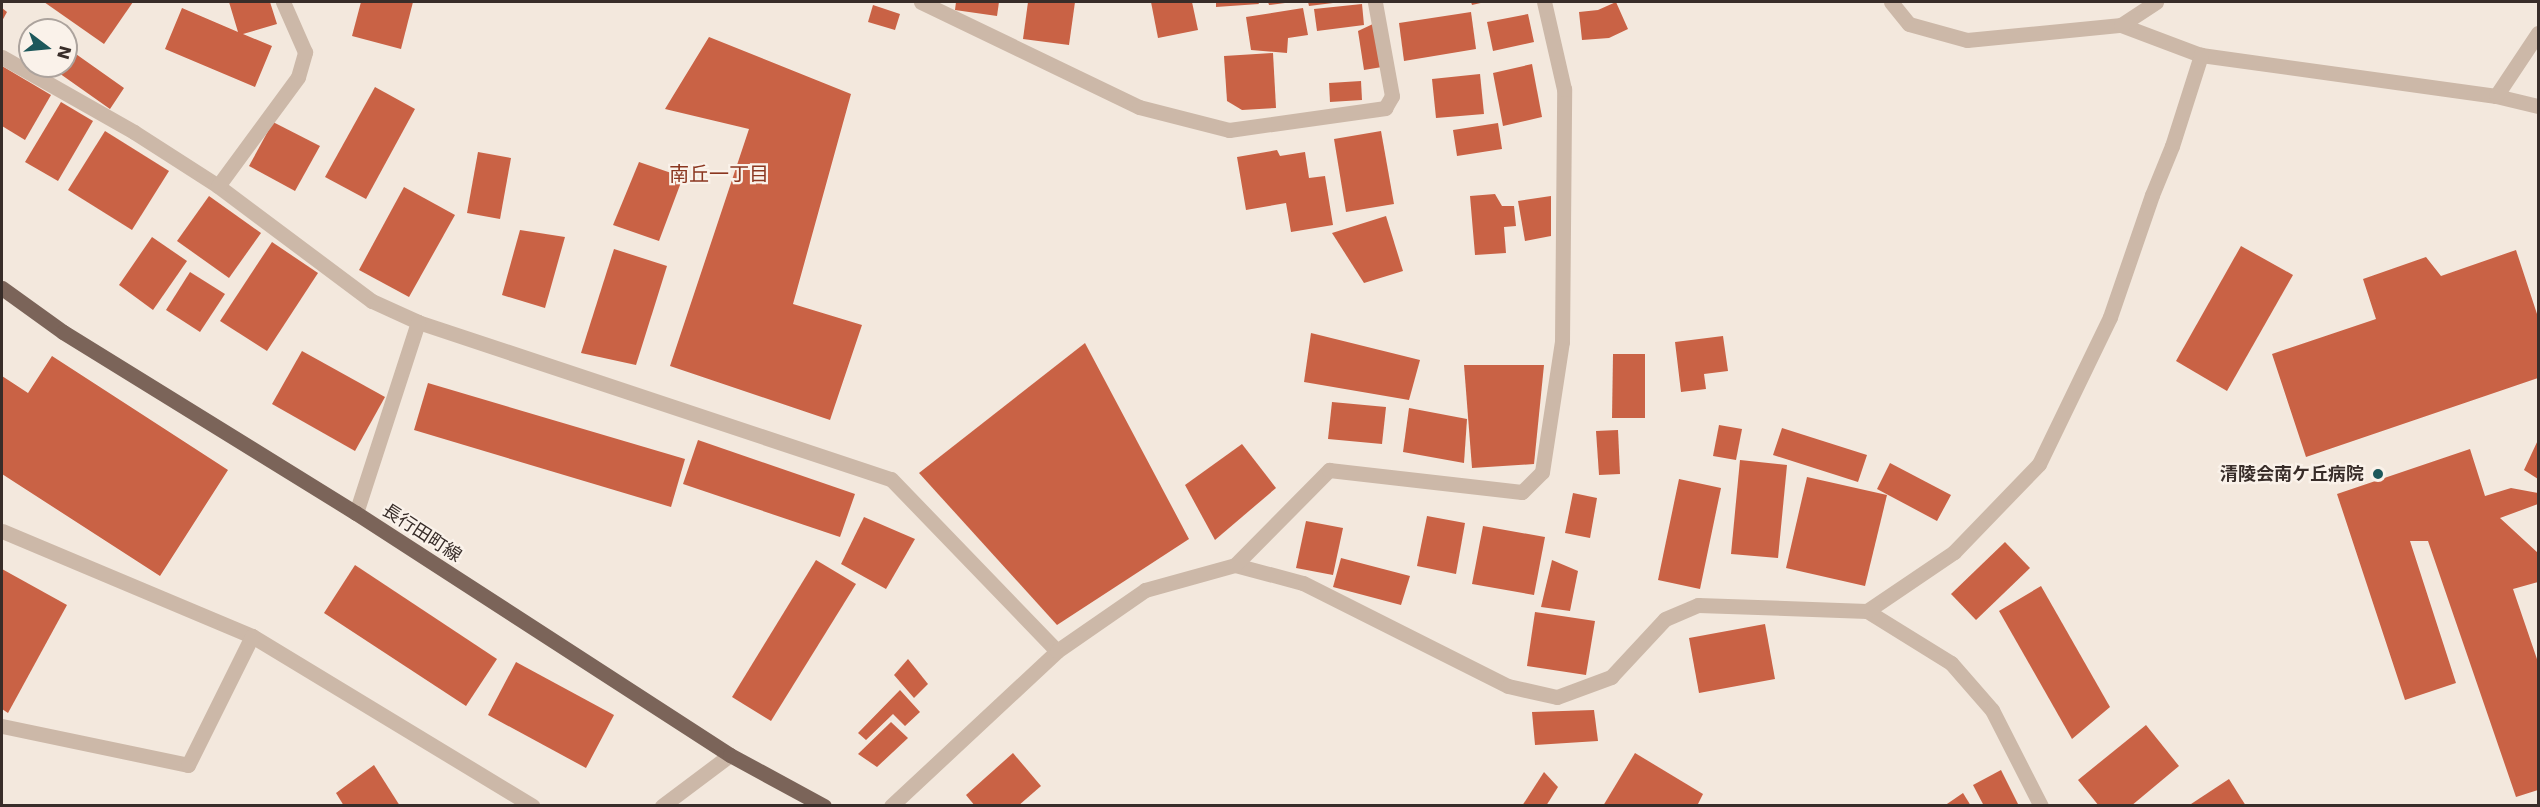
<!DOCTYPE html>
<html>
<head>
<meta charset="utf-8">
<style>
  body { margin:0 }
  #map { position:relative; width:2540px; height:807px; overflow:hidden; background:#f3e8dd; font-family:"DejaVu Sans","Noto Sans JP",sans-serif }
  div>[style] { position:absolute }
  .building>* { inset:0; background:#c96245 }
  .minor>* { height:15px; margin:-7.5px; padding:0 7.5px; transform-origin:7.5px; border-radius:7.5px; background:#ccb8a8 }
  .primary>* { height:15px; margin:-7.5px; padding:0 7.5px; transform-origin:7.5px; border-radius:7.5px; background:#7b6459 }
  .dots>* { width:16px; height:16px; translate:-50% -50%; box-sizing:border-box; border:3px solid #faf2ea; border-radius:50% }
  span { translate:-50% -50%; white-space:nowrap; text-align:center; line-height:1.15; -webkit-text-stroke:4.5px #faf2ea; paint-order:stroke }
  .poi-label { font-size:18px; color:#382d29; font-weight:700 }
  .right { translate:-100% -50%; text-align:right }
  .street-label { font-size:18px; color:#382d29 }
  .neighbourhood-label { font-size:20px; color:#8a361f }
  .frame { position:absolute; inset:0; border:3px solid #382d29; pointer-events:none }
  .north { position:absolute; left:18px; top:18px; width:60px; height:60px; box-sizing:border-box; background:#faf2ea; border:2px solid #aca39d; border-radius:50%; rotate:106deg; font-size:16px; font-weight:700; line-height:24px; text-align:center; color:#382d29 }
  .north::after { content:''; display:block; margin:auto; width:21px; height:27px; background:#1d585b; clip-path:polygon(50% 0,100% 100%,50% 72%,0 100%) }
</style>
</head>
<body>
<div id="map">
  <div class="building">
    <div style="clip-path:polygon(44px 2px,133px 2px,104px 44px)"></div>
    <div style="clip-path:polygon(229px 2px,270px 2px,277px 24px,243px 34px,272px 46px,255px 87px,165px 49px,182px 8px,238px 32px)"></div>
    <div style="clip-path:polygon(361px 2px,413px 2px,401px 49px,352px 36px)"></div>
    <div style="clip-path:polygon(956px 2px,999px 2px,997px 16px,955px 10px)"></div>
    <div style="clip-path:polygon(1028px 2px,1075px 2px,1069px 45px,1023px 39px)"></div>
    <div style="clip-path:polygon(1151px 2px,1192px 2px,1198px 30px,1158px 38px)"></div>
    <div style="clip-path:polygon(1216px 2px,1258px 2px,1259px 4px,1216px 7px)"></div>
    <div style="clip-path:polygon(1268px 2px,1285px 2px,1285px 3px,1269px 5px)"></div>
    <div style="clip-path:polygon(1308px 2px,1333px 2px,1333px 3px,1309px 6px)"></div>
    <div style="clip-path:polygon(1471px 2px,1485px 2px,1472px 5px)"></div>
    <div style="clip-path:polygon(1616px 2px,1628px 29px,1609px 38px,1582px 40px,1579px 12px,1598px 10px)"></div>
    <div style="clip-path:polygon(1362px 4px,1364px 25px,1317px 31px,1314px 9px)"></div>
    <div style="clip-path:polygon(873px 5px,900px 14px,895px 30px,868px 22px)"></div>
    <div style="clip-path:polygon(2px 8px,7px 12px,2px 21px)"></div>
    <div style="clip-path:polygon(1303px 8px,1308px 35px,1288px 38px,1287px 53px,1251px 50px,1246px 17px)"></div>
    <div style="clip-path:polygon(1471px 12px,1476px 49px,1404px 61px,1399px 23px)"></div>
    <div style="clip-path:polygon(1528px 14px,1534px 42px,1493px 51px,1487px 22px)"></div>
    <div style="clip-path:polygon(1375px 23px,1382px 67px,1364px 70px,1358px 31px)"></div>
    <div style="clip-path:polygon(709px 37px,851px 94px,793px 304px,862px 325px,830px 420px,670px 366px,749px 129px,665px 109px)"></div>
    <div style="clip-path:polygon(66px 47px,124px 88px,110px 109px,49px 66px,66px 66px)"></div>
    <div style="clip-path:polygon(1273px 53px,1276px 108px,1242px 110px,1227px 101px,1224px 56px)"></div>
    <div style="clip-path:polygon(1532px 64px,1542px 117px,1503px 126px,1493px 73px)"></div>
    <div style="clip-path:polygon(2px 66px,51px 95px,25px 140px,2px 126px)"></div>
    <div style="clip-path:polygon(1480px 74px,1484px 114px,1436px 118px,1432px 79px)"></div>
    <div style="clip-path:polygon(1361px 81px,1362px 100px,1330px 102px,1329px 83px)"></div>
    <div style="clip-path:polygon(375px 87px,415px 109px,366px 199px,325px 177px)"></div>
    <div style="clip-path:polygon(61px 102px,93px 121px,58px 181px,25px 162px)"></div>
    <div style="clip-path:polygon(273px 122px,320px 146px,295px 191px,249px 166px)"></div>
    <div style="clip-path:polygon(1498px 123px,1502px 149px,1457px 156px,1453px 130px)"></div>
    <div style="clip-path:polygon(105px 131px,169px 171px,132px 230px,68px 190px)"></div>
    <div style="clip-path:polygon(1381px 131px,1394px 204px,1346px 212px,1334px 139px)"></div>
    <div style="clip-path:polygon(1277px 150px,1280px 156px,1305px 152px,1309px 178px,1325px 176px,1333px 225px,1291px 232px,1286px 203px,1246px 210px,1237px 157px)"></div>
    <div style="clip-path:polygon(478px 152px,511px 158px,500px 219px,467px 213px)"></div>
    <div style="clip-path:polygon(639px 162px,683px 177px,659px 241px,613px 225px)"></div>
    <div style="clip-path:polygon(404px 187px,455px 215px,409px 297px,359px 270px)"></div>
    <div style="clip-path:polygon(1495px 194px,1502px 206px,1514px 206px,1516px 226px,1504px 227px,1506px 253px,1475px 255px,1470px 196px)"></div>
    <div style="clip-path:polygon(209px 196px,261px 233px,229px 278px,177px 241px)"></div>
    <div style="clip-path:polygon(1551px 196px,1551px 236px,1525px 241px,1518px 201px)"></div>
    <div style="clip-path:polygon(1386px 216px,1403px 271px,1364px 283px,1332px 233px)"></div>
    <div style="clip-path:polygon(520px 230px,565px 237px,545px 308px,502px 295px)"></div>
    <div style="clip-path:polygon(152px 237px,187px 261px,153px 310px,119px 285px)"></div>
    <div style="clip-path:polygon(272px 242px,318px 273px,267px 351px,220px 321px)"></div>
    <div style="clip-path:polygon(2241px 246px,2293px 275px,2227px 391px,2176px 361px)"></div>
    <div style="clip-path:polygon(614px 249px,667px 266px,636px 365px,581px 353px)"></div>
    <div style="clip-path:polygon(2516px 250px,2538px 317px,2538px 378px,2306px 457px,2272px 354px,2376px 319px,2363px 279px,2426px 257px,2441px 276px)"></div>
    <div style="clip-path:polygon(190px 272px,225px 294px,200px 332px,166px 310px)"></div>
    <div style="clip-path:polygon(1311px 333px,1420px 360px,1409px 400px,1304px 382px)"></div>
    <div style="clip-path:polygon(1723px 336px,1728px 371px,1704px 374px,1706px 389px,1681px 392px,1675px 342px)"></div>
    <div style="clip-path:polygon(1085px 343px,1189px 539px,1057px 625px,919px 473px)"></div>
    <div style="clip-path:polygon(302px 351px,385px 397px,355px 451px,272px 404px)"></div>
    <div style="clip-path:polygon(1613px 354px,1645px 354px,1645px 418px,1612px 418px)"></div>
    <div style="clip-path:polygon(52px 356px,228px 470px,160px 576px,2px 474px,2px 376px,28px 393px)"></div>
    <div style="clip-path:polygon(1464px 365px,1544px 365px,1534px 464px,1472px 468px)"></div>
    <div style="clip-path:polygon(428px 383px,685px 459px,671px 507px,414px 430px)"></div>
    <div style="clip-path:polygon(1332px 402px,1386px 407px,1382px 444px,1328px 439px)"></div>
    <div style="clip-path:polygon(1409px 408px,1467px 419px,1464px 463px,1403px 452px)"></div>
    <div style="clip-path:polygon(1719px 425px,1742px 429px,1736px 460px,1713px 456px)"></div>
    <div style="clip-path:polygon(1782px 428px,1867px 455px,1858px 482px,1773px 455px)"></div>
    <div style="clip-path:polygon(1618px 430px,1620px 474px,1599px 475px,1596px 431px)"></div>
    <div style="clip-path:polygon(698px 440px,855px 494px,840px 537px,683px 484px)"></div>
    <div style="clip-path:polygon(2538px 440px,2538px 479px,2524px 470px)"></div>
    <div style="clip-path:polygon(1242px 444px,1276px 488px,1215px 540px,1185px 485px)"></div>
    <div style="clip-path:polygon(2470px 449px,2485px 496px,2511px 488px,2538px 493px,2538px 504px,2500px 518px,2538px 553px,2538px 582px,2513px 589px,2538px 662px,2538px 790px,2516px 797px,2428px 541px,2410px 541px,2456px 683px,2405px 700px,2337px 494px)"></div>
    <div style="clip-path:polygon(1740px 460px,1787px 465px,1778px 558px,1731px 554px)"></div>
    <div style="clip-path:polygon(1890px 463px,1951px 495px,1937px 521px,1877px 489px)"></div>
    <div style="clip-path:polygon(1807px 477px,1887px 495px,1865px 586px,1786px 568px)"></div>
    <div style="clip-path:polygon(1679px 479px,1721px 488px,1700px 589px,1658px 580px)"></div>
    <div style="clip-path:polygon(1573px 493px,1597px 498px,1590px 538px,1565px 533px)"></div>
    <div style="clip-path:polygon(1427px 516px,1465px 523px,1456px 574px,1417px 566px)"></div>
    <div style="clip-path:polygon(864px 517px,915px 539px,886px 589px,841px 564px)"></div>
    <div style="clip-path:polygon(1306px 521px,1343px 528px,1333px 575px,1296px 568px)"></div>
    <div style="clip-path:polygon(1483px 526px,1545px 537px,1534px 595px,1472px 584px)"></div>
    <div style="clip-path:polygon(2005px 542px,2030px 568px,1976px 620px,1951px 594px)"></div>
    <div style="clip-path:polygon(1341px 558px,1410px 576px,1401px 605px,1333px 587px)"></div>
    <div style="clip-path:polygon(816px 560px,856px 584px,771px 721px,732px 697px)"></div>
    <div style="clip-path:polygon(1552px 560px,1578px 571px,1570px 611px,1541px 607px)"></div>
    <div style="clip-path:polygon(355px 565px,497px 659px,466px 706px,324px 613px)"></div>
    <div style="clip-path:polygon(2px 569px,67px 605px,8px 713px,2px 709px)"></div>
    <div style="clip-path:polygon(2041px 586px,2110px 707px,2072px 739px,1999px 611px)"></div>
    <div style="clip-path:polygon(1535px 612px,1595px 621px,1586px 675px,1527px 666px)"></div>
    <div style="clip-path:polygon(1765px 624px,1775px 679px,1699px 693px,1689px 638px)"></div>
    <div style="clip-path:polygon(908px 659px,928px 684px,914px 698px,894px 675px)"></div>
    <div style="clip-path:polygon(516px 662px,614px 715px,586px 768px,488px 715px)"></div>
    <div style="clip-path:polygon(900px 690px,920px 712px,905px 726px,893px 714px,866px 740px,858px 733px)"></div>
    <div style="clip-path:polygon(1594px 710px,1598px 741px,1535px 745px,1532px 712px)"></div>
    <div style="clip-path:polygon(891px 722px,908px 738px,877px 767px,858px 754px)"></div>
    <div style="clip-path:polygon(2146px 725px,2179px 766px,2131px 806px,2099px 806px,2078px 780px)"></div>
    <div style="clip-path:polygon(1013px 753px,1041px 786px,1018px 806px,975px 806px,966px 795px)"></div>
    <div style="clip-path:polygon(1635px 753px,1703px 794px,1697px 806px,1603px 806px)"></div>
    <div style="clip-path:polygon(374px 765px,400px 806px,344px 806px,336px 793px)"></div>
    <div style="clip-path:polygon(2001px 770px,2019px 806px,1984px 806px,1973px 785px)"></div>
    <div style="clip-path:polygon(1544px 772px,1558px 787px,1546px 806px,1522px 806px)"></div>
    <div style="clip-path:polygon(2229px 779px,2246px 806px,2188px 806px)"></div>
    <div style="clip-path:polygon(1963px 793px,1971px 806px,1944px 806px)"></div>
  </div>
  <div class="minor">
    <div style="left:921px;top:2px;width:242px;rotate:25.7deg"></div>
    <div style="left:1139px;top:107px;width:93px;rotate:14.3deg"></div>
    <div style="left:1229px;top:130px;width:158px;rotate:-8deg"></div>
    <div style="left:1385px;top:108px;width:14px;rotate:-60deg"></div>
    <div style="left:1392px;top:96px;width:96px;rotate:-100.3deg"></div>
    <div style="left:1891px;top:2px;width:28px;rotate:51deg"></div>
    <div style="left:1909px;top:24px;width:60px;rotate:15.4deg"></div>
    <div style="left:1967px;top:40px;width:155px;rotate:-5.6deg"></div>
    <div style="left:2121px;top:25px;width:85px;rotate:20.6deg"></div>
    <div style="left:2201px;top:55px;width:298px;rotate:7.9deg"></div>
    <div style="left:2496px;top:96px;width:43px;rotate:13.4deg"></div>
    <div style="left:2121px;top:25px;width:42px;rotate:-33.3deg"></div>
    <div style="left:2px;top:57px;width:152px;rotate:29.6deg"></div>
    <div style="left:134px;top:132px;width:100px;rotate:32.7deg"></div>
    <div style="left:218px;top:186px;width:192px;rotate:36.8deg"></div>
    <div style="left:372px;top:301px;width:51px;rotate:24.5deg"></div>
    <div style="left:418px;top:322px;width:498px;rotate:18.4deg"></div>
    <div style="left:891px;top:479px;width:239px;rotate:46deg"></div>
    <div style="left:2496px;top:96px;width:76px;rotate:-56.3deg"></div>
    <div style="left:218px;top:186px;width:135px;rotate:-53.7deg"></div>
    <div style="left:298px;top:77px;width:26px;rotate:-74deg"></div>
    <div style="left:305px;top:52px;width:55px;rotate:-113.7deg"></div>
    <div style="left:356px;top:513px;width:201px;rotate:-72deg"></div>
    <div style="left:2px;top:531px;width:271px;rotate:22.8deg"></div>
    <div style="left:252px;top:636px;width:328px;rotate:31.2deg"></div>
    <div style="left:1235px;top:565px;width:70px;rotate:14.8deg"></div>
    <div style="left:1303px;top:583px;width:229px;rotate:26.7deg"></div>
    <div style="left:1508px;top:686px;width:50px;rotate:12.7deg"></div>
    <div style="left:1557px;top:697px;width:58px;rotate:-20.3deg"></div>
    <div style="left:1611px;top:677px;width:79px;rotate:-47deg"></div>
    <div style="left:1665px;top:619px;width:36px;rotate:-23deg"></div>
    <div style="left:1698px;top:605px;width:169px;rotate:2deg"></div>
    <div style="left:1867px;top:611px;width:99px;rotate:31.8deg"></div>
    <div style="left:1951px;top:663px;width:62px;rotate:48.9deg"></div>
    <div style="left:1992px;top:710px;width:108px;rotate:63deg"></div>
    <div style="left:1867px;top:611px;width:105px;rotate:-34.1deg"></div>
    <div style="left:1954px;top:552px;width:122px;rotate:-46deg"></div>
    <div style="left:2039px;top:464px;width:163px;rotate:-64.2deg"></div>
    <div style="left:2110px;top:317px;width:129px;rotate:-71deg"></div>
    <div style="left:2152px;top:195px;width:53px;rotate:-67.8deg"></div>
    <div style="left:2172px;top:146px;width:96px;rotate:-72.3deg"></div>
    <div style="left:2px;top:726px;width:190px;rotate:11.8deg"></div>
    <div style="left:188px;top:765px;width:144px;rotate:-63.6deg"></div>
    <div style="left:662px;top:806px;width:85px;rotate:-36.9deg"></div>
    <div style="left:891px;top:806px;width:227px;rotate:-43deg"></div>
    <div style="left:1057px;top:651px;width:107px;rotate:-34.7deg"></div>
    <div style="left:1145px;top:590px;width:93px;rotate:-15.5deg"></div>
    <div style="left:1235px;top:565px;width:134px;rotate:-45.3deg"></div>
    <div style="left:1329px;top:470px;width:194px;rotate:6.5deg"></div>
    <div style="left:1522px;top:492px;width:28px;rotate:-45deg"></div>
    <div style="left:1542px;top:472px;width:132px;rotate:-81.3deg"></div>
    <div style="left:1562px;top:342px;width:253px;rotate:-89.5deg"></div>
    <div style="left:1564px;top:89px;width:89px;rotate:-102.9deg"></div>
  </div>
  <div class="primary">
    <div style="left:2px;top:288px;width:75px;rotate:35.8deg"></div>
    <div style="left:63px;top:332px;width:344px;rotate:31.7deg"></div>
    <div style="left:356px;top:513px;width:445px;rotate:32.9deg"></div>
    <div style="left:730px;top:755px;width:107px;rotate:28.5deg"></div>
  </div>
  <div class="dots">
    <div style="left:2378px;top:474px;background:#1d585b"></div>
  </div>
  <div class="poi-label">
    <span class="right" style="left:2364px;top:474px">清陵会南ケ丘病院</span>
  </div>
  <div class="street-label">
    <span style="left:422px;top:533px;rotate:33deg">長行田町線</span>
  </div>
  <div class="neighbourhood-label">
    <span style="left:719px;top:174px">南丘一丁目</span>
  </div>
  <div class="frame"></div>
  <div class="north">N</div>
</div>
</body>
</html>
